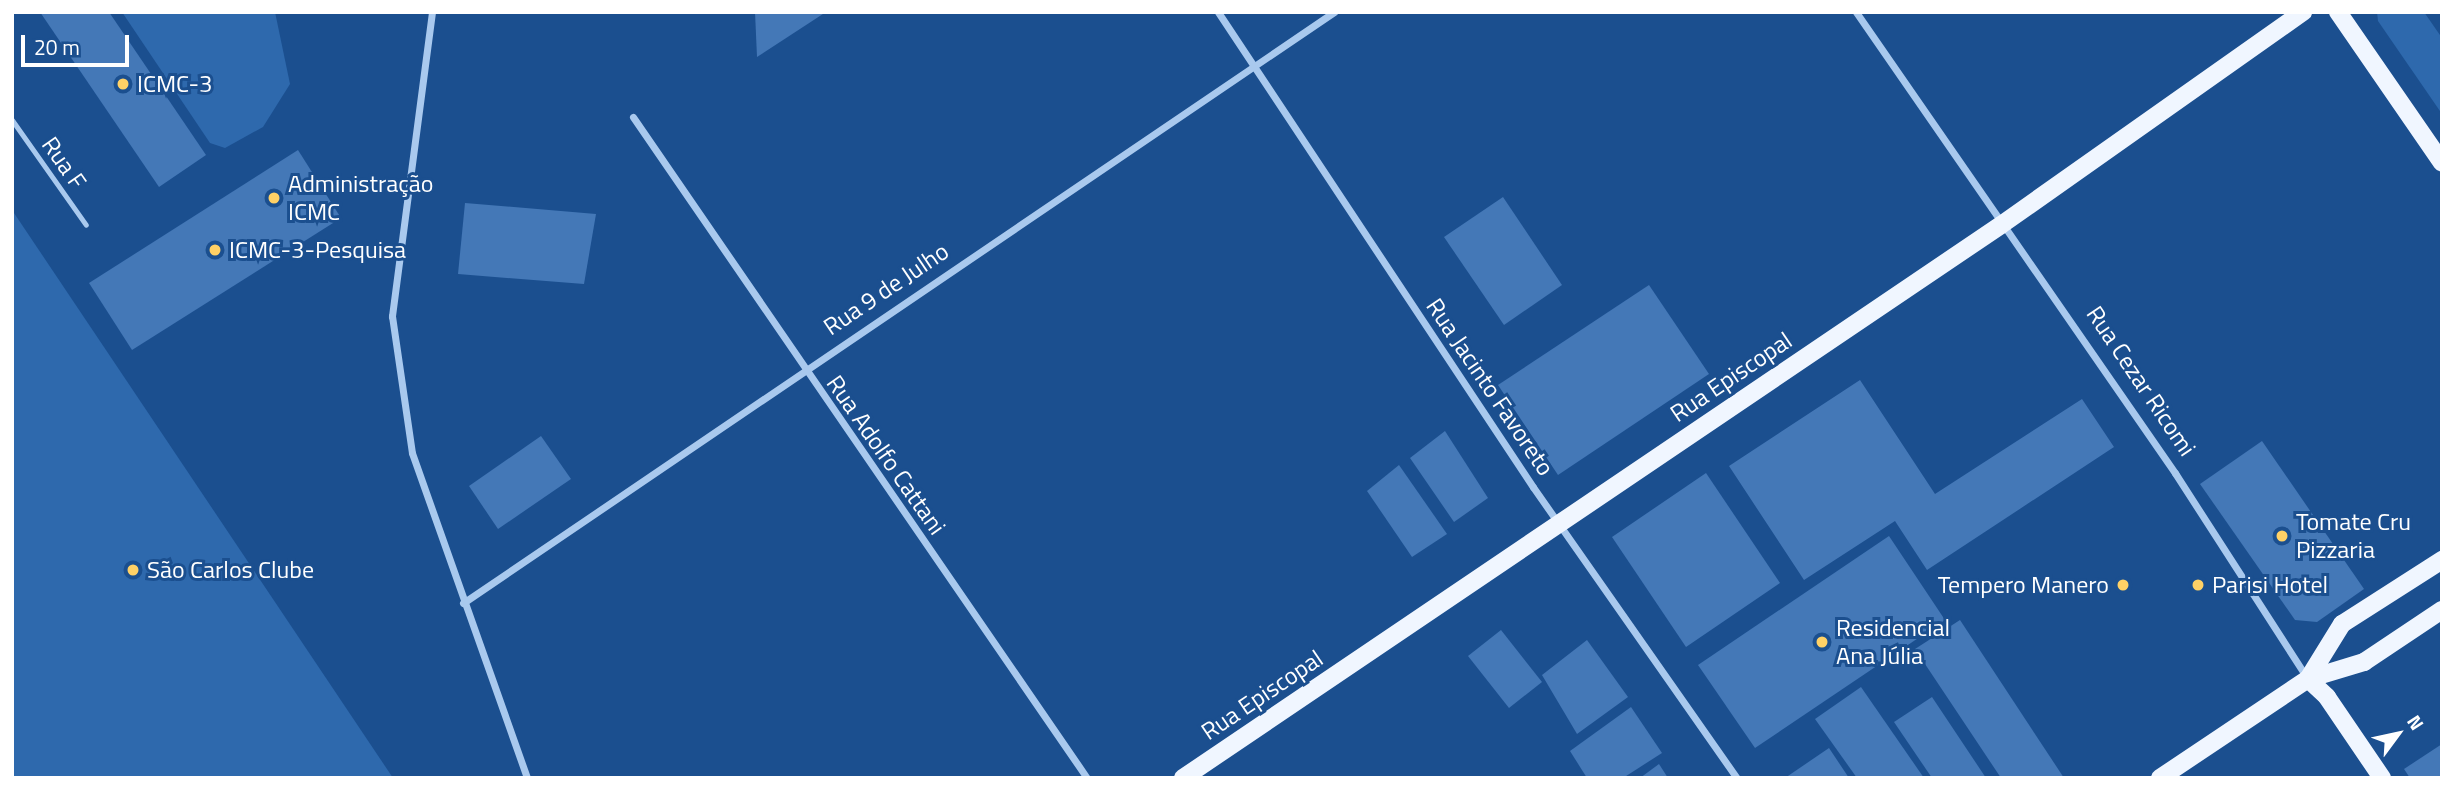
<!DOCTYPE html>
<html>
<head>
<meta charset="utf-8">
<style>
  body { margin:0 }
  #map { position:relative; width:2454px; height:790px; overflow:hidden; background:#1b4f8f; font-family:"Titillium Web",sans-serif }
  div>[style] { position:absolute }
  .green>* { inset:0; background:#2e69ad }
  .building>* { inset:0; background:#4478b7 }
  .lane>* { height:5px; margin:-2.5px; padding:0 2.5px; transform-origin:2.5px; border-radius:2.5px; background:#a9c9ee }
  .street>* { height:7px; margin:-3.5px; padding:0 3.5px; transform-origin:3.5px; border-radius:3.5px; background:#a9c9ee }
  .primary>* { height:18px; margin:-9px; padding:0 9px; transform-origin:9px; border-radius:9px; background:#f0f6ff }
  .dots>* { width:19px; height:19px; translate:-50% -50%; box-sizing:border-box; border:4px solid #1b4f8f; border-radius:50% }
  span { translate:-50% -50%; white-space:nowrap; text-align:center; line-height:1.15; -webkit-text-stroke:6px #1b4f8f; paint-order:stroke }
  .poi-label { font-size:24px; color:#fff }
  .left { translate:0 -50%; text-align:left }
  .right { translate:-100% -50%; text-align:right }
  .street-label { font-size:24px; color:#fff }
  .frame { position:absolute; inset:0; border:14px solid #fff; pointer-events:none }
  .north { position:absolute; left:2363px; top:699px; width:70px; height:70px; -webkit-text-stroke:5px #1b4f8f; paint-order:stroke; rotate:57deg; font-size:19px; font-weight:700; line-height:28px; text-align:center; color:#fff }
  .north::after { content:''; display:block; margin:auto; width:24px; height:32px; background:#fff; clip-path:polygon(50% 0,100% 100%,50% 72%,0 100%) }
  .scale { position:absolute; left:21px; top:35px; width:108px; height:32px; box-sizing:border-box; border:4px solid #fff; border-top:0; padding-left:9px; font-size:21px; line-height:24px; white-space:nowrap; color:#fff; -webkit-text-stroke:5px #1b4f8f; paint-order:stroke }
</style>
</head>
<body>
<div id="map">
  <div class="green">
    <div style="clip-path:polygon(122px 12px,275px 12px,290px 84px,263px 127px,225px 148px,210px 143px)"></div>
    <div style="clip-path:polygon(2377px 12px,2424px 12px,2442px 38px,2442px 114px,2378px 21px)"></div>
    <div style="clip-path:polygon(12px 210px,114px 362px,393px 778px,12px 778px)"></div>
  </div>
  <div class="building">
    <div style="clip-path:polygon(40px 12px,109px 12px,206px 155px,159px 187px)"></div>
    <div style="clip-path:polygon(755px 12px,826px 12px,757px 57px)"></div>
    <div style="clip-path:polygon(298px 150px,341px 218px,132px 350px,89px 283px)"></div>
    <div style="clip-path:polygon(1503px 197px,1562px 285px,1504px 325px,1444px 237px)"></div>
    <div style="clip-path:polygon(465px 203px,596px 214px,584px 284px,458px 274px)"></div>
    <div style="clip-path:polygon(1649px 285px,1709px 374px,1558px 475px,1498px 385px)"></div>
    <div style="clip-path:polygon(1860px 380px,1935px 494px,2082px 399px,2114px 447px,1927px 570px,1895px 521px,1804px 580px,1729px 466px)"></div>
    <div style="clip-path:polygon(1445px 431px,1488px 498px,1454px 522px,1410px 458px)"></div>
    <div style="clip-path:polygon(541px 436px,571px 479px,498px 529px,469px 486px)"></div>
    <div style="clip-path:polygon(2262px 441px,2364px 589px,2317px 622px,2295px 620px,2200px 484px)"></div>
    <div style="clip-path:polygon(1399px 465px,1447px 534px,1412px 557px,1367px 491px)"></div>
    <div style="clip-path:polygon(1706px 473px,1780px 583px,1686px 647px,1612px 537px)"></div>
    <div style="clip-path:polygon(1889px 536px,1945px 620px,1755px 748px,1698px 665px)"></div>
    <div style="clip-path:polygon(1960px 620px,2064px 778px,2001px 778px,1915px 649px)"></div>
    <div style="clip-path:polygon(1501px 630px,1542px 682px,1509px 708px,1468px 656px)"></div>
    <div style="clip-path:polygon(1587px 640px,1628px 697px,1577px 734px,1542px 675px)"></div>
    <div style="clip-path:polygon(1861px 687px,1924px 778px,1857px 778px,1815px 719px)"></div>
    <div style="clip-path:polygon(1932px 697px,1986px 778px,1932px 778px,1894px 722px)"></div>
    <div style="clip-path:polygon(1631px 707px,1662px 753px,1623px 778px,1587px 778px,1570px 751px)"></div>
    <div style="clip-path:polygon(2442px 744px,2442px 778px,2410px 778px,2404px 769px)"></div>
    <div style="clip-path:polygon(1829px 748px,1849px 778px,1785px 778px)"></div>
    <div style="clip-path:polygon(1659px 764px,1668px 778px,1640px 778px)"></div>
  </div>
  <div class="lane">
    <div style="left:12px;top:120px;width:128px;rotate:54.8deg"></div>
  </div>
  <div class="street">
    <div style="left:432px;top:12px;width:307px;rotate:97.5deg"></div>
    <div style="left:392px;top:316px;width:138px;rotate:81.7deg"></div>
    <div style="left:412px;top:453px;width:345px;rotate:70.5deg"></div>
    <div style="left:1218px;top:12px;width:570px;rotate:56.45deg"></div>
    <div style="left:1533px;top:487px;width:355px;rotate:55deg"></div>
    <div style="left:1856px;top:12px;width:561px;rotate:55.32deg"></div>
    <div style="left:2175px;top:473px;width:244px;rotate:57.2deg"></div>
    <div style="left:633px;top:117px;width:802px;rotate:55.52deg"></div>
    <div style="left:463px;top:603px;width:1053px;rotate:-34.16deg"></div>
  </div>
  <div class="primary">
    <div style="left:2338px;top:12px;width:183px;rotate:55.4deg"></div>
    <div style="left:2308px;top:679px;width:65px;rotate:-58.3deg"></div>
    <div style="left:2342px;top:624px;width:119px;rotate:-32.6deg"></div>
    <div style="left:2308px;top:679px;width:26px;rotate:43deg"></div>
    <div style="left:2327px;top:697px;width:98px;rotate:55.8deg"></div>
    <div style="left:1183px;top:778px;width:987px;rotate:-34.06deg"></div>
    <div style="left:2001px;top:225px;width:370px;rotate:-35.2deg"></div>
    <div style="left:2160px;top:778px;width:178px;rotate:-33.8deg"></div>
    <div style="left:2308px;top:679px;width:59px;rotate:-16.9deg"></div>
    <div style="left:2364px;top:662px;width:94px;rotate:-33.7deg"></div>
  </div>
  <div class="dots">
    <div style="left:123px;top:84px;background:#ffd166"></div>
    <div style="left:274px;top:198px;background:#ffd166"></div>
    <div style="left:215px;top:250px;background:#ffd166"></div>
    <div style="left:2282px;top:536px;background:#ffd166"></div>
    <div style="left:133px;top:570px;background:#ffd166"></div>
    <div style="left:2123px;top:585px;background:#ffd166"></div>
    <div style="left:2198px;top:585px;background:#ffd166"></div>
    <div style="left:1822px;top:642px;background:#ffd166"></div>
  </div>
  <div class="poi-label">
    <span class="left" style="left:137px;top:84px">ICMC-3</span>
    <span class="left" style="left:288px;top:198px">Administração<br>ICMC</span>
    <span class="left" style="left:229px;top:250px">ICMC-3-Pesquisa</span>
    <span class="left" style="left:2296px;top:536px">Tomate Cru<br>Pizzaria</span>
    <span class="left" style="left:147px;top:570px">São Carlos Clube</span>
    <span class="right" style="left:2109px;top:585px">Tempero Manero</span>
    <span class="left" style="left:2212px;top:585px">Parisi Hotel</span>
    <span class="left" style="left:1836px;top:642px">Residencial<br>Ana Júlia</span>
  </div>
  <div class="street-label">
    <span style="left:64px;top:163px;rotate:55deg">Rua F</span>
    <span style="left:886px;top:289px;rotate:-34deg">Rua 9 de Julho</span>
    <span style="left:1731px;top:377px;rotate:-34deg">Rua Episcopal</span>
    <span style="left:2141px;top:381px;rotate:56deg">Rua Cezar Ricomi</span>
    <span style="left:1490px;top:387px;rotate:56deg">Rua Jacinto Favoreto</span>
    <span style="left:886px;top:455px;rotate:55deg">Rua Adolfo Cattani</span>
    <span style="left:1262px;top:695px;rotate:-34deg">Rua Episcopal</span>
  </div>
  <div class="frame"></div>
  <div class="north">N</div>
  <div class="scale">20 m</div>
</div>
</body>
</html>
